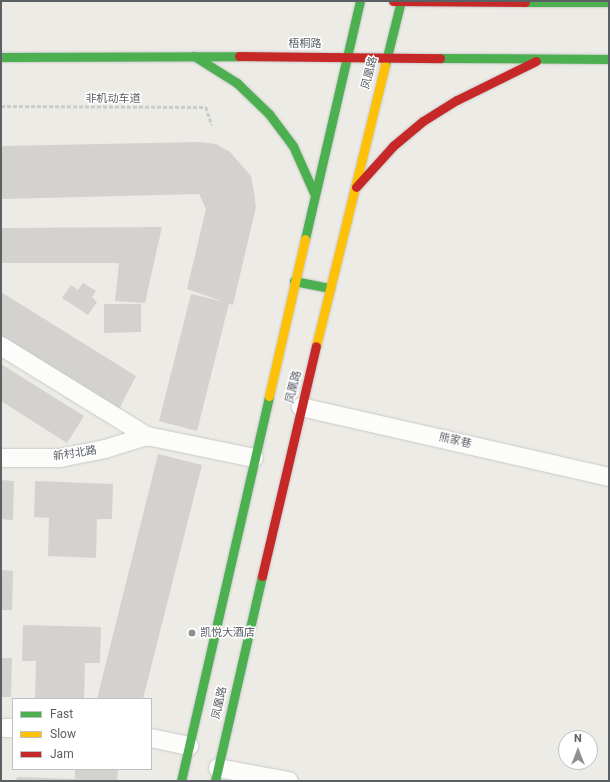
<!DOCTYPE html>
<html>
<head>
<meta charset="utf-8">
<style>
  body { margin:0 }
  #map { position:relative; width:610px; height:782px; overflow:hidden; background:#ecebe6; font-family:Roboto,"Noto Sans SC",sans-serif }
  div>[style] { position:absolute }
  .building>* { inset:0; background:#d3d2cf }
  .path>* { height:2.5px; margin-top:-1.25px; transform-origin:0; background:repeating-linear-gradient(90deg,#c8cdca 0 4px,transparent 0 6px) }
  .roads { filter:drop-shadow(0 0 1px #c9c9c8) drop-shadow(0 0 1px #c9c9c8) }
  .street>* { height:18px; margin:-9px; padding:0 9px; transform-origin:9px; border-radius:9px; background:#fcfcfb }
  .fast>* { height:9px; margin:-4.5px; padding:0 4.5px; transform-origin:4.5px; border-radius:4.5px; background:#4caf50 }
  .slow>* { height:9px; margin:-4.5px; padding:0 4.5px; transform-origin:4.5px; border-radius:4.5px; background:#ffc107 }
  .jam>* { height:9px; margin:-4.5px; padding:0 4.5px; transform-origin:4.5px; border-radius:4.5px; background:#c62828 }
  .dots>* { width:11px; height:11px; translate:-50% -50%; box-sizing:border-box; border:2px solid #fff; border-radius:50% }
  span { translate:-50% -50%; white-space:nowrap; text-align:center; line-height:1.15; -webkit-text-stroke:3px #fff; paint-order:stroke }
  .street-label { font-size:11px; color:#5b6065 }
  .poi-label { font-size:11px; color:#5b6065 }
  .left { translate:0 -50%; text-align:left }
  .frame { position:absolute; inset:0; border:2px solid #5b6065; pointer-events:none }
  .legend { position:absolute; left:12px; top:698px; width:140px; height:72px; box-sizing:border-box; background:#fff; border:1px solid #bdbfc1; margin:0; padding:5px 7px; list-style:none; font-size:12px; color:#5b6065 }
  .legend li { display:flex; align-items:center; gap:8px; height:20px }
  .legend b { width:20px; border:1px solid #bdbfc1 }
  .north { position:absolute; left:558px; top:730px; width:40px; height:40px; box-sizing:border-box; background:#fff; border:1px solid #bdbfc1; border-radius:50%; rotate:0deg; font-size:11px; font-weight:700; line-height:16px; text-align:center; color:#5b6065 }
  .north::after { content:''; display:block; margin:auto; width:14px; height:18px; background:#8e9192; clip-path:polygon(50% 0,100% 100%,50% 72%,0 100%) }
</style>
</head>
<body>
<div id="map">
  <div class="building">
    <div style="clip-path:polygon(200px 142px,216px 144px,230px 152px,251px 176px,254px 192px,256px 207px,233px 305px,187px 289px,206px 209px,199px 194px,1px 199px,1px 146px)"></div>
    <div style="clip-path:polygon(162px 227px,145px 303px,115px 301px,119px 263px,1px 263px,2px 228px)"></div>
    <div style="clip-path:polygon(83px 283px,96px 291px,92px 297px,97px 302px,88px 315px,62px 298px,71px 285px,78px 290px)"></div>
    <div style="clip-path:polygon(1px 292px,136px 376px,117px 413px,1px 337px)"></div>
    <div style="clip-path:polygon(191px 294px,229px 303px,197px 431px,159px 421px)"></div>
    <div style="clip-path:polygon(104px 304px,141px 304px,141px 332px,104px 333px)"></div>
    <div style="clip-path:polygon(1px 364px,84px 416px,67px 443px,1px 401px)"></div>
    <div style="clip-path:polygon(158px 454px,202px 465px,143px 699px,97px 699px)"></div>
    <div style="clip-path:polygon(1px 480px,14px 481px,13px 520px,1px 519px)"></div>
    <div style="clip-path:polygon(35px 481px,113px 484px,112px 519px,97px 519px,96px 558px,48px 556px,49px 518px,34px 517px)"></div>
    <div style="clip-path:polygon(1px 570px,13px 571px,12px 610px,1px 610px)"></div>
    <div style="clip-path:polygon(23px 625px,101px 627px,100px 663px,85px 663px,84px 699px,35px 699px,36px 661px,22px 661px)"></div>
    <div style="clip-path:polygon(1px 658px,12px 658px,11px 697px,1px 697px)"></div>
    <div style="clip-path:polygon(75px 769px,118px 769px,117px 781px,16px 781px,17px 777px,75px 779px)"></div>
  </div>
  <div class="path">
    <div style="left:1px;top:106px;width:205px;rotate:0.3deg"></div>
    <div style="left:206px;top:107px;width:19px;rotate:72deg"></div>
  </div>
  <div class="roads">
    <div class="street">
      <div style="left:1px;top:346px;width:172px;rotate:31.7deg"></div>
      <div style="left:147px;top:436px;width:109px;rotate:11.6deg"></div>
      <div style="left:301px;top:407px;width:316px;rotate:12.8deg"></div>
      <div style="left:1px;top:458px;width:59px"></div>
      <div style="left:60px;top:458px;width:46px;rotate:-11.3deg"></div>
      <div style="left:105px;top:449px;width:44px;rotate:-17.2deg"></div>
      <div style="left:1px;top:728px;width:12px"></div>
      <div style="left:151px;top:738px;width:39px;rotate:12deg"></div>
      <div style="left:218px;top:768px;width:72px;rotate:10.4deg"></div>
    </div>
    <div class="fast">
      <div style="left:525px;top:2px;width:84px"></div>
      <div style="left:194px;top:56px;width:51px;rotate:32.1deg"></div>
      <div style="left:237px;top:83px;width:45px;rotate:44.1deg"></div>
      <div style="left:269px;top:114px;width:40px;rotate:53deg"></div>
      <div style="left:293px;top:146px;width:51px;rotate:65.9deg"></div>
      <div style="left:1px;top:57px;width:238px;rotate:-0.2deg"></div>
      <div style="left:440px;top:58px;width:169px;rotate:0.3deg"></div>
      <div style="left:385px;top:65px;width:66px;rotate:-76deg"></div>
      <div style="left:305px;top:239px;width:244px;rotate:-77deg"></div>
      <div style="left:294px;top:281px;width:37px;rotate:11deg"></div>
      <div style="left:181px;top:781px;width:395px;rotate:-77.1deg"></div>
      <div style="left:215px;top:781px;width:210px;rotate:-77.1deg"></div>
    </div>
    <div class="slow">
      <div style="left:316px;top:346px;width:289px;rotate:-76.2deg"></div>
      <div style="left:269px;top:396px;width:161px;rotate:-77.1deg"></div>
    </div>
    <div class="jam">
      <div style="left:393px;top:1px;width:132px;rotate:0.4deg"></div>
      <div style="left:239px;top:56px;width:201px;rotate:0.6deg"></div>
      <div style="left:356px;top:187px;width:55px;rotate:-47.9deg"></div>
      <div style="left:393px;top:146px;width:39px;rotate:-40deg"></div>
      <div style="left:423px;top:121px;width:40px;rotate:-32deg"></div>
      <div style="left:457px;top:100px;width:88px;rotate:-26.3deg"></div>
      <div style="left:262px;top:576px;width:236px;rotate:-76.8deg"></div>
    </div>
  </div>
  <div class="dots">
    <div style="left:192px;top:633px;background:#8e9192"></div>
  </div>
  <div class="street-label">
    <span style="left:305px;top:44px">梧桐路</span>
    <span style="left:370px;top:73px;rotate:-76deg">凤凰路</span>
    <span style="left:113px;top:99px">非机动车道</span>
    <span style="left:294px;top:387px;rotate:-76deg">凤凰路</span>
    <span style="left:455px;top:441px;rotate:13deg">熊家巷</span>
    <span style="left:75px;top:454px;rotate:-9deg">新村北路</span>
    <span style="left:220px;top:703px;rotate:-77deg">凤凰路</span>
  </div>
  <div class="poi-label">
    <span class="left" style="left:200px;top:633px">凯悦大酒店</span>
  </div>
  <div class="frame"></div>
  <ul class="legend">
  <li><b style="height:5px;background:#4caf50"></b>Fast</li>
  <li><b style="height:5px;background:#ffc107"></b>Slow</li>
  <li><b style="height:5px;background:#c62828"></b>Jam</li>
  </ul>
  <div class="north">N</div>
</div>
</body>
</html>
